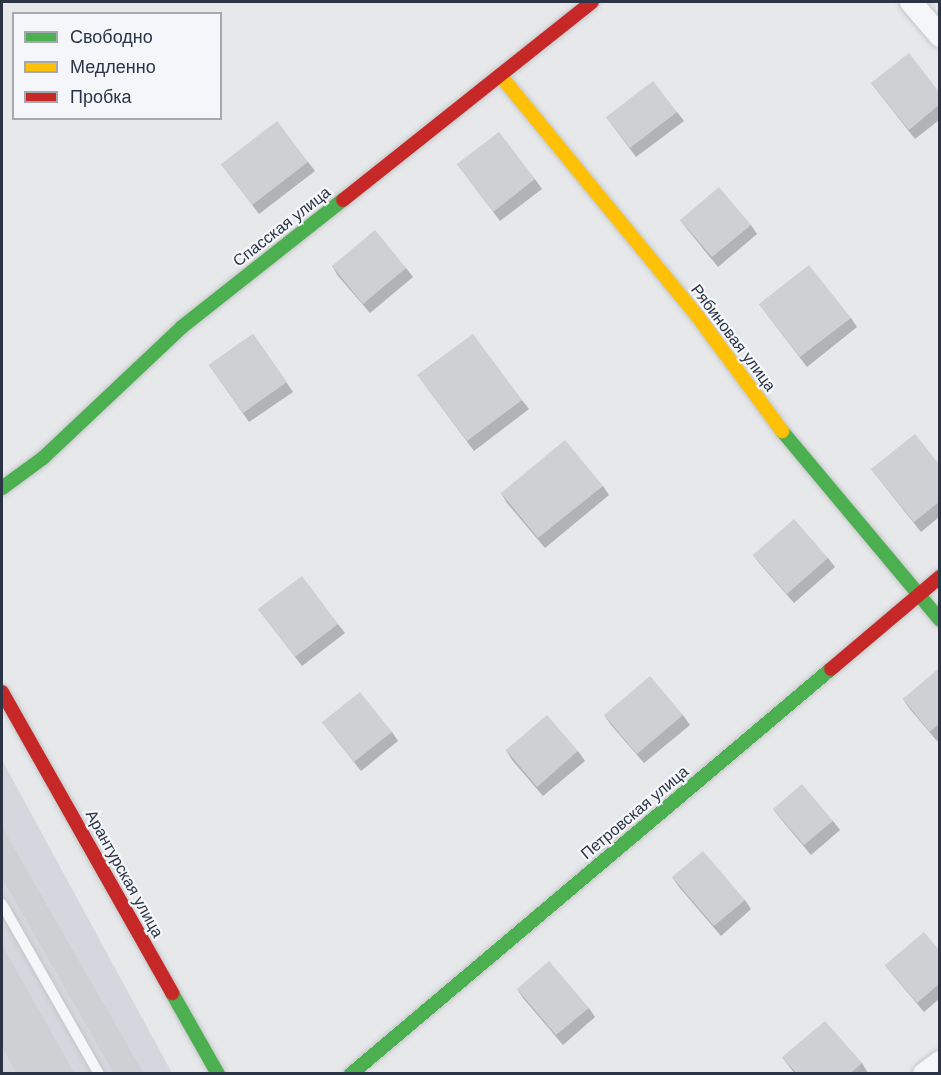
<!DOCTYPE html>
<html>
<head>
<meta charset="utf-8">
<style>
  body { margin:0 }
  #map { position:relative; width:941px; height:1075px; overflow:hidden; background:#e6e8ea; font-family:Arial,sans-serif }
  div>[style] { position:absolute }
  .built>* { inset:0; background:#d4d7dd }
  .roads { filter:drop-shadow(0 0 2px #c4c6c8) drop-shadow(0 0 2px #c4c6c8) }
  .lane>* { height:10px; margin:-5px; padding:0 5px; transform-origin:5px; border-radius:5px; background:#f5f6f7 }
  .street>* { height:22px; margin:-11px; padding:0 11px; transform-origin:11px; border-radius:11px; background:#f5f6f7 }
  .fast>* { height:14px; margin:-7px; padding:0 7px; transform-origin:7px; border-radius:7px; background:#4caf50 }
  .slow>* { height:14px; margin:-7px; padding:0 7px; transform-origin:7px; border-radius:7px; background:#ffc107 }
  .jam>* { height:14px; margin:-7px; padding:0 7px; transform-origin:7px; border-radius:7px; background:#c62828 }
  .wall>* { inset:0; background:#b1b3b5 }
  .building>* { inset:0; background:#ced0d3 }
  span { translate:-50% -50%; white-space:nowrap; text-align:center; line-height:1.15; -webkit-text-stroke:4.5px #f4f6f9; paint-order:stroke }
  .street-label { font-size:16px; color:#2b3445 }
  .frame { position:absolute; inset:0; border:3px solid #2b3445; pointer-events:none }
  .legend { position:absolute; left:12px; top:12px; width:210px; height:108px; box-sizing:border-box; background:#f4f6f9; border:2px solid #a4a8b1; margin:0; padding:8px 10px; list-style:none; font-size:18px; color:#2b3445 }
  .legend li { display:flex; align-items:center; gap:12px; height:30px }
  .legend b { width:30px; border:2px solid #a4a8b1 }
</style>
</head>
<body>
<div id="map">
  <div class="built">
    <div style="clip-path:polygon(2px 760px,172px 1073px,2px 1073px)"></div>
  </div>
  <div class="roads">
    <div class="lane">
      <div style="left:2px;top:904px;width:196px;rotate:60.3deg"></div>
    </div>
    <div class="street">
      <div style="left:911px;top:2px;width:45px;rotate:49.5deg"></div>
      <div style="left:924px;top:1074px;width:20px;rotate:-37deg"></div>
    </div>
    <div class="fast">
      <div style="left:782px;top:431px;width:246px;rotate:50.1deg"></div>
      <div style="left:2px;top:488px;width:51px;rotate:-36.2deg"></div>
      <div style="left:43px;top:458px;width:191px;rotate:-43.3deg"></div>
      <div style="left:182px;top:327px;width:205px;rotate:-38.3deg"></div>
      <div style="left:172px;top:993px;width:93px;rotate:60.4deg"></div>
      <div style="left:351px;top:1074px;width:628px;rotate:-40.16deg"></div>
    </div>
    <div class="slow">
      <div style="left:500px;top:75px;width:313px;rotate:50.7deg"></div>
      <div style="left:698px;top:317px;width:142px;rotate:53.6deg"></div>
    </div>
    <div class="jam">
      <div style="left:343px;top:200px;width:318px;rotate:-38.5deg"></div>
      <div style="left:831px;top:669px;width:143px;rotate:-40.2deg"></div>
      <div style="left:2px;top:692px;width:346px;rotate:60.5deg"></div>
    </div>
  </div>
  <div class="wall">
    <div style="clip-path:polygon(871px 83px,939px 92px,939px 120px,915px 139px)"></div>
    <div style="clip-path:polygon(677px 112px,684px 121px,636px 157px,606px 117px)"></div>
    <div style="clip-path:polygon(308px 162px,315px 171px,259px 214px,221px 164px)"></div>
    <div style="clip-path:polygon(457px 164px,535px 179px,542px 189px,500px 221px)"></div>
    <div style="clip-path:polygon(680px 220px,751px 225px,757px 234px,718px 267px,687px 229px)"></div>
    <div style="clip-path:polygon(332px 266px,406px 268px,413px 277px,370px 313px,338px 276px)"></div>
    <div style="clip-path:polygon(759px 304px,851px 318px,857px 327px,807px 367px)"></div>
    <div style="clip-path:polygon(253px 334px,293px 392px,249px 422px,209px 365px)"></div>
    <div style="clip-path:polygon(424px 384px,522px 400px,529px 409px,474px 451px)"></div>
    <div style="clip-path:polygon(939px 464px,939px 517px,921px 532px,871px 469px)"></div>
    <div style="clip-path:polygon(603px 486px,609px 495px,545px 548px,507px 503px,501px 493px)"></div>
    <div style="clip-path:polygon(753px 555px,828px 558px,835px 567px,794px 603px,760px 564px)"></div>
    <div style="clip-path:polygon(258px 609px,338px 624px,345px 633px,302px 666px)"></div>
    <div style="clip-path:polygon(939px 670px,939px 739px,937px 741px,909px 708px,903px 699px)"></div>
    <div style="clip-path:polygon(604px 715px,683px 715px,690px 725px,644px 763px,611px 725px)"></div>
    <div style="clip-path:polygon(322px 722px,392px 732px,398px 741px,361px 771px)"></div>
    <div style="clip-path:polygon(506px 750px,578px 751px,585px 761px,543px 796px,512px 760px)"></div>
    <div style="clip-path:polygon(773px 809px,833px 821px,840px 830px,811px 855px,780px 818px)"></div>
    <div style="clip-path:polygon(672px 877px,745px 900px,751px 909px,721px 936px,679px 887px)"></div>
    <div style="clip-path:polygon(939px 950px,939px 999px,924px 1012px,892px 974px,885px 965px)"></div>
    <div style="clip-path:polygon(517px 989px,589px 1008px,595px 1017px,563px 1045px,523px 998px)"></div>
    <div style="clip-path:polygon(782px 1057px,862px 1063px,868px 1073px,795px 1074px)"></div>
  </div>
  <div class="building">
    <div style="clip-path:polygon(909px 53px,939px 92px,939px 105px,909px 130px,871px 83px)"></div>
    <div style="clip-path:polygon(653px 81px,677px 112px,630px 148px,606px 117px)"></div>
    <div style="clip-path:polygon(277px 121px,308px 162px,252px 205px,221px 164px)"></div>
    <div style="clip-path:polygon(499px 132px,535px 179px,493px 212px,457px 164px)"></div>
    <div style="clip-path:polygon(719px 187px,751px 225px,712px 257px,680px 220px)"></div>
    <div style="clip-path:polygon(375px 230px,406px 268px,363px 304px,332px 266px)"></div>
    <div style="clip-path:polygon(809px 265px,851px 318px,800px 357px,759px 304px)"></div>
    <div style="clip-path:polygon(253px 334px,287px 382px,243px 413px,209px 365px)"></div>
    <div style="clip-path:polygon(473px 334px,522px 400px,467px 441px,417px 375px)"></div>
    <div style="clip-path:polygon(915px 434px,939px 464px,939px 502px,914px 522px,871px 469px)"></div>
    <div style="clip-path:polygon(565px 440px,603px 486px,538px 538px,501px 493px)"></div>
    <div style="clip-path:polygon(794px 519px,828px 558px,787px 594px,753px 555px)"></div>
    <div style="clip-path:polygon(302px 576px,338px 624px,295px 657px,258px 609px)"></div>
    <div style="clip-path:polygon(938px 669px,939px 670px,939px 724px,930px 732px,903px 699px)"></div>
    <div style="clip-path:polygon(650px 676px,683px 715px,637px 754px,604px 715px)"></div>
    <div style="clip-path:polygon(360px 692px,392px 732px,354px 762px,322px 722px)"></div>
    <div style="clip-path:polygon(547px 715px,578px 751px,537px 787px,506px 750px)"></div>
    <div style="clip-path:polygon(802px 784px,833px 821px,804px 845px,773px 809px)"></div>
    <div style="clip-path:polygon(2px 827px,144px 1074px,114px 1074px,2px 878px)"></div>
    <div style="clip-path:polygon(703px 851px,745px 900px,714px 926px,672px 877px)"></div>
    <div style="clip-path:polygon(924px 932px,939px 950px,939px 984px,917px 1003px,885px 965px)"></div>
    <div style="clip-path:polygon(2px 945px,75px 1074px,17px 1074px,2px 1047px)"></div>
    <div style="clip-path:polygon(549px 961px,589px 1008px,556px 1035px,517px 989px)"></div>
    <div style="clip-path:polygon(825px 1021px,862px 1063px,850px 1074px,797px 1074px,782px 1057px)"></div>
  </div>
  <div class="street-label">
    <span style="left:282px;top:227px;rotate:-38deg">Спасская улица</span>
    <span style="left:733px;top:338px;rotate:53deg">Рябиновая улица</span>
    <span style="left:635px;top:813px;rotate:-40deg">Петровская улица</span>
    <span style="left:124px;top:874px;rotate:61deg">Арантурская улица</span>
  </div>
  <div class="frame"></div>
  <ul class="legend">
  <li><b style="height:8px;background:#4caf50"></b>Свободно</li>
  <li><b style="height:8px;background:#ffc107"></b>Медленно</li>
  <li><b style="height:8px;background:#c62828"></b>Пробка</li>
  </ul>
</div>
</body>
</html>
